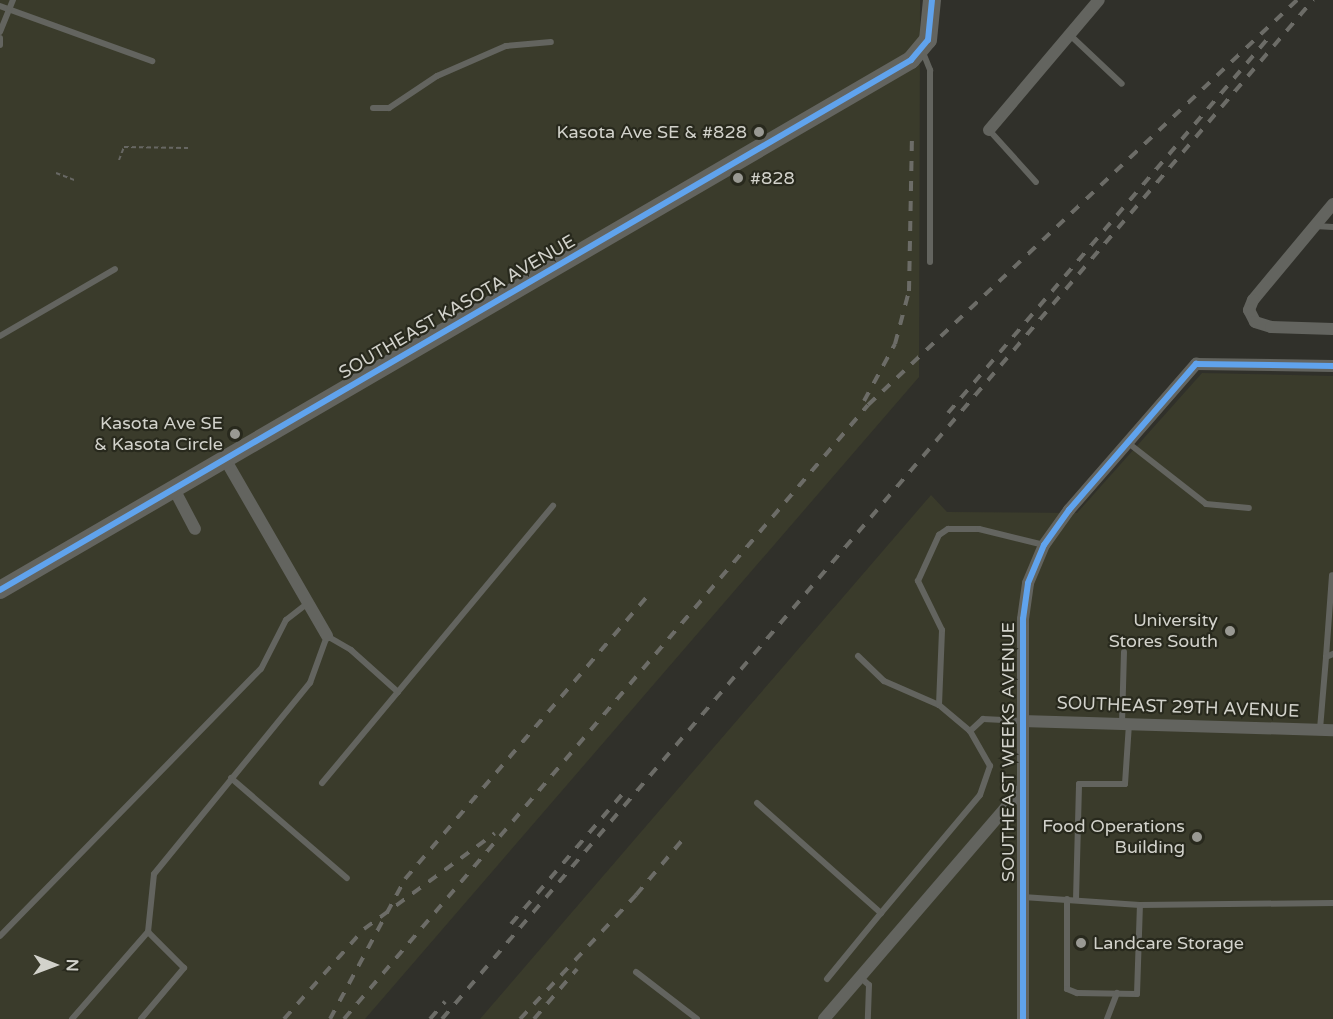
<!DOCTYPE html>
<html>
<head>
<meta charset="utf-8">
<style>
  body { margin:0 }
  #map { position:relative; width:1333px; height:1019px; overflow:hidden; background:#30302a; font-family:"Varela Round",sans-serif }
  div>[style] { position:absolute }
  .built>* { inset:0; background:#3a3b2b }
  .path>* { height:2px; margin-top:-1px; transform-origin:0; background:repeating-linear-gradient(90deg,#676763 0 4.5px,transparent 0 7.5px) }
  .lane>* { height:6px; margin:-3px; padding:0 3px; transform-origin:3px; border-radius:3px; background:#63645f }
  .street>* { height:12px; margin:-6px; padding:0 6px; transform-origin:6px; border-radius:6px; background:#63645f }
  .secondary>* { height:18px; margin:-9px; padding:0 9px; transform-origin:9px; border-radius:9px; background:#63645f }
  .rail>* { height:4px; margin-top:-2px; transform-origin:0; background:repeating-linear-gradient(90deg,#6c6c67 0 10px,transparent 0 20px) }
  .cycleway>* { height:6px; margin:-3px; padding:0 3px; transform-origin:3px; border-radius:3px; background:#60a3ed }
  .dots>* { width:16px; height:16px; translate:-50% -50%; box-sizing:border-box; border:3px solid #28291d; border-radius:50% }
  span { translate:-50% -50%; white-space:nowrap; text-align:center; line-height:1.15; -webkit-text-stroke:4.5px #28291d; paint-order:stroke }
  .poi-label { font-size:18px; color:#d2d2cb }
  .right { translate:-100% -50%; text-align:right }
  .left { translate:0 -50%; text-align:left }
  .street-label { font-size:18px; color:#d2d2cb }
  .north { position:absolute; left:24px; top:935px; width:60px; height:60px; -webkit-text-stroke:4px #28291d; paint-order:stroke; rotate:91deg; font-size:16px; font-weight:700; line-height:24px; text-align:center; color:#d2d2cb }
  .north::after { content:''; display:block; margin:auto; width:21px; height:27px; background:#d2d2cb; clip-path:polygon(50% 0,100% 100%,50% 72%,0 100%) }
</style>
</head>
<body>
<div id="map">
  <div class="built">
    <div style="clip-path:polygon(0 0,920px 0,919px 377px,365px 1019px,0 1019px)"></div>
    <div style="clip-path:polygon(1202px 373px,1333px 376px,1333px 1019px,480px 1019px,931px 495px,947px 512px,1077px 513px)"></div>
  </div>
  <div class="path">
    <div style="left:119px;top:160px;width:14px;rotate:-69deg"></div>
    <div style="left:124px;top:147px;width:64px;rotate:0.9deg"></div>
    <div style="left:56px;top:173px;width:22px;rotate:21deg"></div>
  </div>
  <div class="lane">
    <div style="left:0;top:6px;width:162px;rotate:19.9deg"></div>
    <div style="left:0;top:32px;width:35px;rotate:-68deg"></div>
    <div style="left:1070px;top:35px;width:71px;rotate:43.3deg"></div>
    <div style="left:0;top:38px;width:7px;rotate:90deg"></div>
    <div style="left:922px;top:50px;width:22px;rotate:68deg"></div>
    <div style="left:930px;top:70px;width:192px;rotate:90deg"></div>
    <div style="left:373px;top:108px;width:16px"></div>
    <div style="left:389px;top:108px;width:58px;rotate:-33.7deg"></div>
    <div style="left:437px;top:76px;width:75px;rotate:-23.5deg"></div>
    <div style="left:506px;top:46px;width:45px;rotate:-5.1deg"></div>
    <div style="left:989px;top:130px;width:70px;rotate:47.9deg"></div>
    <div style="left:1315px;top:226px;width:18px;rotate:3deg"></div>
    <div style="left:0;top:336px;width:133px;rotate:-30.2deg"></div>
    <div style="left:1127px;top:442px;width:100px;rotate:38.1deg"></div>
    <div style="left:1206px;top:504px;width:43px;rotate:5.3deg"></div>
    <div style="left:858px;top:656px;width:36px;rotate:44deg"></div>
    <div style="left:884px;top:681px;width:60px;rotate:23.6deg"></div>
    <div style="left:1326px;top:657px;width:82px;rotate:-85.8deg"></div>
    <div style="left:1022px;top:721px;width:39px;rotate:-177deg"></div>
    <div style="left:983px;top:719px;width:18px;rotate:137deg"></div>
    <div style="left:970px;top:731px;width:40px;rotate:-140deg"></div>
    <div style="left:939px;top:705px;width:75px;rotate:-87.7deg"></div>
    <div style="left:942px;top:630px;width:55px;rotate:-116.1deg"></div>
    <div style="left:918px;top:581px;width:51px;rotate:-65.5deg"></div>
    <div style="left:939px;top:535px;width:11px;rotate:-34deg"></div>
    <div style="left:948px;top:529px;width:31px"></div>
    <div style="left:979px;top:529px;width:67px;rotate:13.8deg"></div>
    <div style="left:1122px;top:723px;width:71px;rotate:-88.4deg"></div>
    <div style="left:1320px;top:729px;width:72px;rotate:-85.2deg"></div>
    <div style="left:1326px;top:657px;width:8px;rotate:-23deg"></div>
    <div style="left:231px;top:778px;width:153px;rotate:40.8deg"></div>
    <div style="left:322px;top:783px;width:361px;rotate:-50.2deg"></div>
    <div style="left:757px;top:803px;width:166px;rotate:41.6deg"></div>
    <div style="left:881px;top:913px;width:154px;rotate:-50deg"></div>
    <div style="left:980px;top:795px;width:31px;rotate:-71deg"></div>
    <div style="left:990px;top:766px;width:40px;rotate:-119.7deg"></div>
    <div style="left:1023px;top:897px;width:117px;rotate:3.9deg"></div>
    <div style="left:1140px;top:905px;width:193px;rotate:-0.6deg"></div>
    <div style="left:1067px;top:899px;width:90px;rotate:90deg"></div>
    <div style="left:1067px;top:989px;width:11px;rotate:22deg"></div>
    <div style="left:1077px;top:993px;width:60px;rotate:1deg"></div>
    <div style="left:1137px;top:994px;width:89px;rotate:-88.1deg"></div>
    <div style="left:1076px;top:900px;width:116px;rotate:-88.5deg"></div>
    <div style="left:1079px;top:784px;width:46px"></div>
    <div style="left:1125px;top:784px;width:60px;rotate:-86.2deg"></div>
    <div style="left:0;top:936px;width:373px;rotate:-45.7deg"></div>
    <div style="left:261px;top:669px;width:55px;rotate:-63deg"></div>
    <div style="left:286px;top:620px;width:28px;rotate:-38deg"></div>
    <div style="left:636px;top:972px;width:77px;rotate:37.6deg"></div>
    <div style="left:860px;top:977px;width:12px;rotate:42deg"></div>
    <div style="left:869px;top:985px;width:34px;rotate:92deg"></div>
    <div style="left:827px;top:979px;width:85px;rotate:-50.7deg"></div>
    <div style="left:72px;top:1019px;width:116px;rotate:-48.9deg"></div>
    <div style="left:148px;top:932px;width:58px;rotate:-84.1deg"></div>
    <div style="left:154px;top:874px;width:247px;rotate:-50.8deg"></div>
    <div style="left:310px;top:683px;width:50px;rotate:-70.1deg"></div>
    <div style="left:327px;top:636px;width:28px;rotate:30deg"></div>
    <div style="left:351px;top:650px;width:63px;rotate:41.8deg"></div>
    <div style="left:141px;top:1019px;width:67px;rotate:-49.9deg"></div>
    <div style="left:184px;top:968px;width:51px;rotate:-135deg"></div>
    <div style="left:1107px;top:1019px;width:28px;rotate:-69deg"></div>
  </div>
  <div class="street">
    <div style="left:989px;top:130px;width:170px;rotate:-49.8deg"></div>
    <div style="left:1333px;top:204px;width:125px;rotate:129.8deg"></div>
    <div style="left:1253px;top:300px;width:11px;rotate:112deg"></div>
    <div style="left:1249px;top:310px;width:13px;rotate:63deg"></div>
    <div style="left:1255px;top:322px;width:17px;rotate:17deg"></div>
    <div style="left:1271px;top:327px;width:62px;rotate:1.8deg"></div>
    <div style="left:225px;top:459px;width:204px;rotate:60deg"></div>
    <div style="left:174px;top:489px;width:45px;rotate:62.3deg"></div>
    <div style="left:1022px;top:721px;width:311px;rotate:1.7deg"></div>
    <div style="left:824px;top:1019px;width:303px;rotate:-49.3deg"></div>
    <div style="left:1023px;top:1019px;width:400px;rotate:-90deg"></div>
    <div style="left:1023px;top:619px;width:36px;rotate:-82deg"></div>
    <div style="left:1028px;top:583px;width:41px;rotate:-67.2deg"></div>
    <div style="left:1044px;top:545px;width:43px;rotate:-54.5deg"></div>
    <div style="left:1069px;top:510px;width:194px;rotate:-49deg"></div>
    <div style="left:1196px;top:364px;width:137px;rotate:0.8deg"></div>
  </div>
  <div class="secondary">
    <div style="left:0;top:590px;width:1054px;rotate:-30.19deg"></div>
    <div style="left:911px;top:60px;width:26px;rotate:-50deg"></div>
    <div style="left:928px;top:40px;width:40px;rotate:-84.3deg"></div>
  </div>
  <div class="rail">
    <div style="left:864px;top:401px;width:65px;rotate:-61.5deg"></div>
    <div style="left:895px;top:344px;width:55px;rotate:-75.2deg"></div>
    <div style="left:909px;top:291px;width:159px;rotate:-88.9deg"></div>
    <div style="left:948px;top:413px;width:494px;rotate:-49.5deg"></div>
    <div style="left:511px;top:924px;width:174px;rotate:-49.4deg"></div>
    <div style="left:284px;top:1019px;width:120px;rotate:-48.4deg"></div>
    <div style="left:364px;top:929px;width:162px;rotate:-36.2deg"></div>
    <div style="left:330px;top:1019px;width:159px;rotate:-61.8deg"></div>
    <div style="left:405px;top:879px;width:370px;rotate:-49.4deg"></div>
    <div style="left:344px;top:1019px;width:807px;rotate:-49.52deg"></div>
    <div style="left:868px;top:405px;width:590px;rotate:-43.35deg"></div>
    <div style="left:430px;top:1019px;width:23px;rotate:-49deg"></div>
    <div style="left:442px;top:1019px;width:1341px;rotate:-49.48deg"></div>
    <div style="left:520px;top:1019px;width:170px;rotate:-46.9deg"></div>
    <div style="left:636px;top:895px;width:75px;rotate:-49.9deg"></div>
    <div style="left:534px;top:1019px;width:66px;rotate:-49.3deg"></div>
  </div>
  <div class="cycleway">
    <div style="left:0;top:590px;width:1054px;rotate:-30.19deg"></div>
    <div style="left:911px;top:60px;width:26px;rotate:-50deg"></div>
    <div style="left:928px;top:40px;width:40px;rotate:-84.3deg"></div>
    <div style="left:1023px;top:1019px;width:400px;rotate:-90deg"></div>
    <div style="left:1023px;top:619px;width:36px;rotate:-82deg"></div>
    <div style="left:1028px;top:583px;width:41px;rotate:-67.2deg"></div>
    <div style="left:1044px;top:545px;width:43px;rotate:-54.5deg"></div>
    <div style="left:1069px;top:510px;width:194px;rotate:-49deg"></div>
    <div style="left:1196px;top:364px;width:137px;rotate:0.8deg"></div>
  </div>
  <div class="dots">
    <div style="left:759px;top:132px;background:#999993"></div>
    <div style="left:738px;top:178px;background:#999993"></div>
    <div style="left:235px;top:434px;background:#999993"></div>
    <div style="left:1230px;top:631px;background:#999993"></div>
    <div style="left:1197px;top:837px;background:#999993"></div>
    <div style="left:1081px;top:943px;background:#999993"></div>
  </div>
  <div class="poi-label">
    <span class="right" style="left:747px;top:132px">Kasota Ave SE &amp; #828</span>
    <span class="left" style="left:750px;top:178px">#828</span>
    <span class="right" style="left:223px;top:434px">Kasota Ave SE<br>&amp; Kasota Circle</span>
    <span class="right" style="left:1218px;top:631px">University<br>Stores South</span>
    <span class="right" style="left:1185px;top:837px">Food Operations<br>Building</span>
    <span class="left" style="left:1093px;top:943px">Landcare Storage</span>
  </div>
  <div class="street-label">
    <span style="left:457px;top:307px;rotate:-30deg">SOUTHEAST KASOTA AVENUE</span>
    <span style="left:1178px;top:707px;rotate:2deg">SOUTHEAST 29TH AVENUE</span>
    <span style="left:1008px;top:752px;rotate:-90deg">SOUTHEAST WEEKS AVENUE</span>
  </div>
  <div class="north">N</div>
</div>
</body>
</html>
